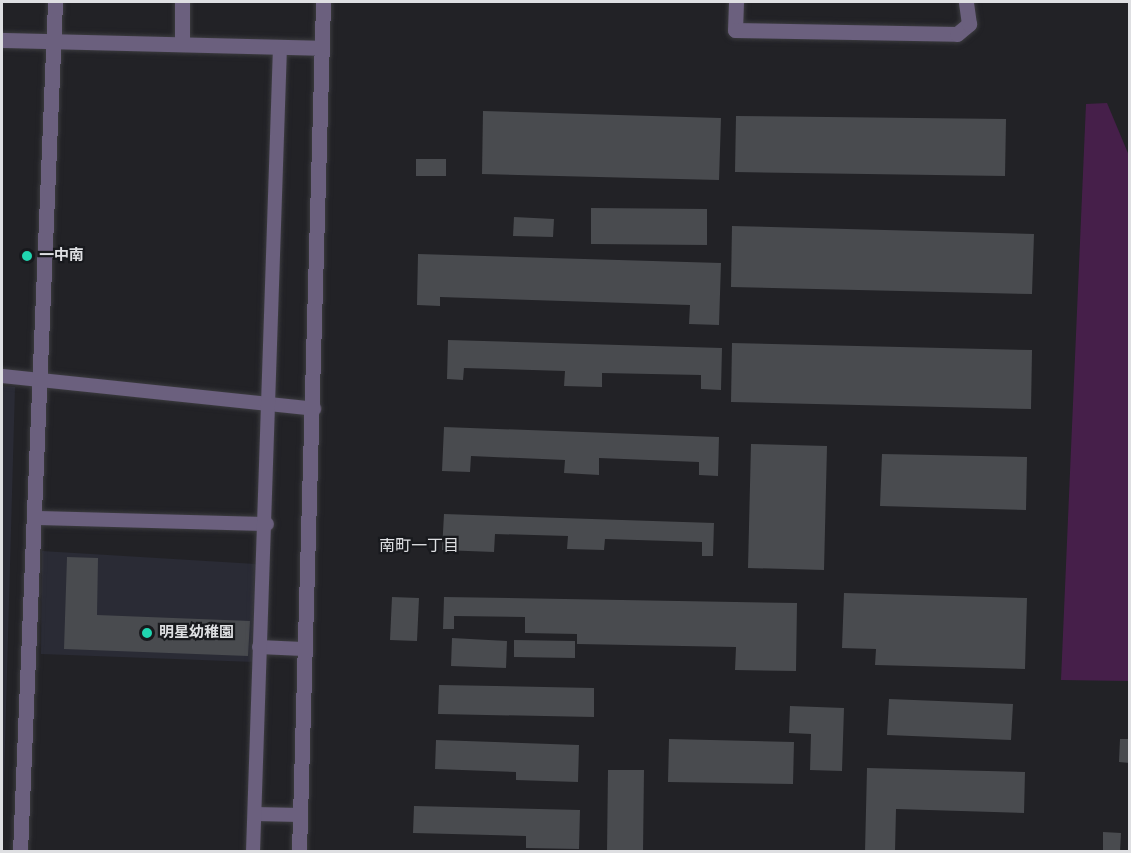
<!DOCTYPE html>
<html>
<head>
<meta charset="utf-8">
<style>
  body { margin:0 }
  #map { position:relative; width:1131px; height:853px; overflow:hidden; background:#222226; font-family:Figtree,"Noto Sans JP",sans-serif }
  div>[style] { position:absolute }
  .built>* { inset:0; background:#2a2b35 }
  .green>* { inset:0; background:#461f4a }
  .building>* { inset:0; background:#494b4f }
  .roads { filter:drop-shadow(0 0 2px #3c3c40) drop-shadow(0 0 2px #3c3c40) }
  .service>* { height:14px; margin:-7px; padding:0 7px; transform-origin:7px; border-radius:7px; background:#6b607e }
  .minor>* { height:15px; margin:-7.5px; padding:0 7.5px; transform-origin:7.5px; border-radius:7.5px; background:#6b607e }
  .tertiary>* { height:15px; margin:-7.5px; padding:0 7.5px; transform-origin:7.5px; border-radius:7.5px; background:#6b607e }
  .dots>* { width:16px; height:16px; translate:-50% -50%; box-sizing:border-box; border:3px solid #18191d; border-radius:50% }
  span { translate:-50% -50%; white-space:nowrap; text-align:center; line-height:1.15; -webkit-text-stroke:4.5px #18191d; paint-order:stroke }
  .poi-label { font-size:15px; color:#dedfe2; font-weight:700 }
  .left { translate:0 -50%; text-align:left }
  .neighbourhood-label { font-size:16px; color:#dedfe2 }
  .frame { position:absolute; inset:0; border:3px solid #dedfe2; pointer-events:none }
</style>
</head>
<body>
<div id="map">
  <div class="built">
    <div style="clip-path:polygon(2px 386px,15px 387px,2px 852px)"></div>
    <div style="clip-path:polygon(42px 551px,256px 564px,254px 662px,41px 654px)"></div>
  </div>
  <div class="green">
    <div style="clip-path:polygon(1107px 103px,1130px 158px,1129px 681px,1061px 680px,1086px 104px)"></div>
  </div>
  <div class="building">
    <div style="clip-path:polygon(483px 111px,721px 118px,719px 180px,482px 174px)"></div>
    <div style="clip-path:polygon(736px 116px,1006px 119px,1005px 176px,735px 172px)"></div>
    <div style="clip-path:polygon(416px 159px,446px 159px,446px 176px,416px 176px)"></div>
    <div style="clip-path:polygon(591px 208px,707px 209px,707px 245px,591px 244px)"></div>
    <div style="clip-path:polygon(514px 217px,554px 219px,553px 237px,513px 236px)"></div>
    <div style="clip-path:polygon(732px 226px,1034px 234px,1032px 294px,731px 287px)"></div>
    <div style="clip-path:polygon(418px 254px,721px 263px,719px 325px,689px 324px,690px 305px,440px 297px,440px 306px,417px 305px)"></div>
    <div style="clip-path:polygon(448px 340px,722px 348px,721px 390px,701px 389px,701px 375px,602px 373px,602px 387px,564px 386px,565px 371px,464px 368px,463px 380px,447px 379px)"></div>
    <div style="clip-path:polygon(732px 343px,1032px 350px,1031px 409px,731px 402px)"></div>
    <div style="clip-path:polygon(444px 427px,719px 437px,718px 476px,699px 475px,699px 462px,599px 458px,599px 475px,564px 473px,565px 460px,471px 456px,470px 472px,442px 471px)"></div>
    <div style="clip-path:polygon(751px 444px,827px 446px,824px 570px,748px 568px)"></div>
    <div style="clip-path:polygon(882px 454px,1027px 457px,1026px 510px,880px 506px)"></div>
    <div style="clip-path:polygon(444px 514px,714px 523px,713px 556px,702px 556px,702px 542px,605px 539px,604px 550px,567px 549px,568px 536px,495px 534px,494px 552px,442px 550px)"></div>
    <div style="clip-path:polygon(67px 557px,98px 558px,97px 615px,250px 621px,248px 656px,64px 649px)"></div>
    <div style="clip-path:polygon(844px 593px,1027px 598px,1025px 669px,875px 665px,876px 649px,842px 648px)"></div>
    <div style="clip-path:polygon(392px 597px,419px 598px,417px 641px,390px 640px)"></div>
    <div style="clip-path:polygon(444px 597px,797px 603px,796px 671px,735px 670px,736px 647px,577px 644px,577px 634px,525px 633px,525px 617px,454px 616px,454px 629px,443px 629px)"></div>
    <div style="clip-path:polygon(452px 638px,507px 641px,506px 668px,451px 666px)"></div>
    <div style="clip-path:polygon(514px 640px,575px 641px,575px 658px,514px 657px)"></div>
    <div style="clip-path:polygon(439px 685px,594px 688px,594px 717px,438px 714px)"></div>
    <div style="clip-path:polygon(889px 699px,1013px 704px,1011px 740px,887px 735px)"></div>
    <div style="clip-path:polygon(790px 706px,844px 708px,842px 771px,810px 770px,811px 734px,789px 733px)"></div>
    <div style="clip-path:polygon(669px 739px,794px 742px,793px 784px,668px 782px)"></div>
    <div style="clip-path:polygon(1120px 739px,1130px 739px,1130px 763px,1119px 762px)"></div>
    <div style="clip-path:polygon(436px 740px,579px 745px,578px 782px,516px 780px,516px 772px,435px 769px)"></div>
    <div style="clip-path:polygon(867px 768px,1025px 772px,1024px 813px,896px 809px,895px 852px,865px 852px)"></div>
    <div style="clip-path:polygon(608px 770px,644px 770px,643px 852px,607px 852px)"></div>
    <div style="clip-path:polygon(414px 806px,580px 810px,579px 849px,526px 848px,526px 836px,413px 833px)"></div>
    <div style="clip-path:polygon(1103px 832px,1121px 833px,1120px 852px,1103px 852px)"></div>
  </div>
  <div class="roads">
    <div class="service">
      <div style="left:2px;top:376px;width:314px;rotate:6deg"></div>
      <div style="left:36px;top:518px;width:231px;rotate:1.5deg"></div>
      <div style="left:259px;top:647px;width:44px;rotate:2.6deg"></div>
      <div style="left:255px;top:814px;width:45px;rotate:1.3deg"></div>
      <div style="left:253px;top:852px;width:805px;rotate:-88.08deg"></div>
    </div>
    <div class="minor">
      <div style="left:736px;top:2px;width:28px;rotate:92deg"></div>
      <div style="left:735px;top:30px;width:222px;rotate:1deg"></div>
      <div style="left:957px;top:34px;width:16px;rotate:-40deg"></div>
      <div style="left:969px;top:24px;width:22px;rotate:-98deg"></div>
      <div style="left:2px;top:40px;width:319px;rotate:1.4deg"></div>
      <div style="left:182px;top:44px;width:42px;rotate:-90deg"></div>
      <div style="left:20px;top:852px;width:851px;rotate:-87.64deg"></div>
    </div>
    <div class="tertiary">
      <div style="left:299px;top:852px;width:850px;rotate:-88.38deg"></div>
    </div>
  </div>
  <div class="dots">
    <div style="left:27px;top:256px;background:#20d5b0"></div>
    <div style="left:147px;top:633px;background:#20d5b0"></div>
  </div>
  <div class="poi-label">
    <span class="left" style="left:39px;top:256px">一中南</span>
    <span class="left" style="left:159px;top:633px">明星幼稚園</span>
  </div>
  <div class="neighbourhood-label">
    <span style="left:419px;top:546px">南町一丁目</span>
  </div>
  <div class="frame"></div>
</div>
</body>
</html>
